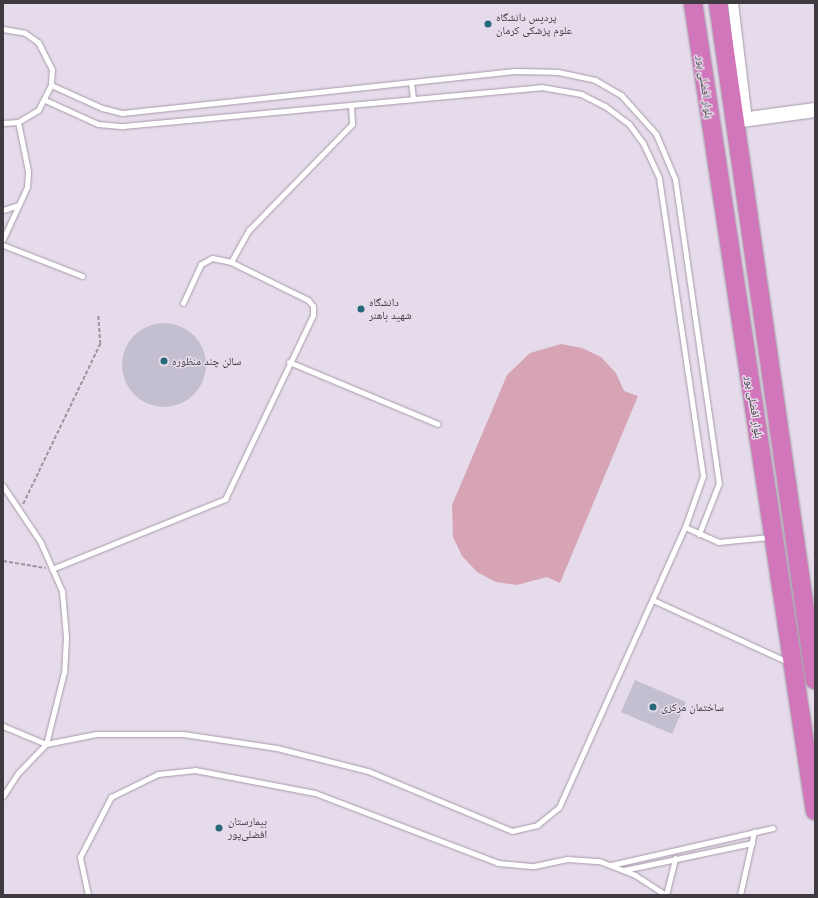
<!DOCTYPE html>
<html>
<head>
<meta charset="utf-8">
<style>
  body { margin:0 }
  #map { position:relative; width:818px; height:898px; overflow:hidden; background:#e6dbea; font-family:Helvetica,"Noto Naskh Arabic",sans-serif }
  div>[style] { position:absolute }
  .green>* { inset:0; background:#d6a4b5 }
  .building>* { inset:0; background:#c4bfd0 }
  .round { border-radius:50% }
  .path>* { height:1.5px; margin-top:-0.75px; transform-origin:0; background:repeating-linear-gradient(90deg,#9c949f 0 4px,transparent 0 6px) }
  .roads { filter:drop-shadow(0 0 1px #a59aa8) drop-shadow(0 0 1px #a59aa8) }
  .lane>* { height:5px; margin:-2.5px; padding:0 2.5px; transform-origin:2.5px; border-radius:2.5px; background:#fff }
  .street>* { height:10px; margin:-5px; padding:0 5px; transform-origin:5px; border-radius:5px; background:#fff }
  .secondary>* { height:14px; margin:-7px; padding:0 7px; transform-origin:7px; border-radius:7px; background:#fff }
  .highway>* { height:18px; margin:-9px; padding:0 9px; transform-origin:9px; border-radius:9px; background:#d176bb }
  .dots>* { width:11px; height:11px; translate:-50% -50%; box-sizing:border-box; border:2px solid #e6dbea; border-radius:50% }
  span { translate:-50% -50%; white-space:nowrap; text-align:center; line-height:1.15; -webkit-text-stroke:3px #e6dbea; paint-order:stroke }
  .poi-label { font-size:11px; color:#3e3a40 }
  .left { translate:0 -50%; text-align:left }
  .street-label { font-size:11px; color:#3e3a40 }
  .frame { position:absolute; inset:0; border:4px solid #3e3a40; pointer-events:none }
</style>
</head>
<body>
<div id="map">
  <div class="green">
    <div style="clip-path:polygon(561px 344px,582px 348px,601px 357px,616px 373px,624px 391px,638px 396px,560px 583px,547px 577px,517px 585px,496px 582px,477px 572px,462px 556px,453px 537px,452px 505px,507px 375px,530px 353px)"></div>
  </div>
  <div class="building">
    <div class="round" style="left:122px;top:323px;width:84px;height:84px"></div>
    <div style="clip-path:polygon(635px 680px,686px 702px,672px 734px,621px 712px)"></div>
  </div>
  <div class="path">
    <div style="left:23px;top:504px;width:178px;rotate:-64.3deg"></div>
    <div style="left:100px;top:344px;width:30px;rotate:-94deg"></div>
    <div style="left:3px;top:561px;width:43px;rotate:9.5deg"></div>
  </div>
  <div class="roads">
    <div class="lane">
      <div style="left:3px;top:29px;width:22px;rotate:10deg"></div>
      <div style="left:25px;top:33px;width:16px;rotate:35deg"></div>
      <div style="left:38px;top:42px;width:30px;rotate:63deg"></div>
      <div style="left:52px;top:69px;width:16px;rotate:94deg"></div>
      <div style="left:51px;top:85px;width:28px;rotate:117deg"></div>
      <div style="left:38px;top:110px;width:23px;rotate:149deg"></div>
      <div style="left:18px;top:122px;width:15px;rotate:176deg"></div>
      <div style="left:411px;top:82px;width:17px;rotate:83deg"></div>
      <div style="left:51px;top:85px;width:56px;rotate:24.3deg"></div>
      <div style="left:102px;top:108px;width:21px;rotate:14deg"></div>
      <div style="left:122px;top:113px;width:395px;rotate:-6.1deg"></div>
      <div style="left:515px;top:71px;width:43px;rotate:1.3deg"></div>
      <div style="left:558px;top:72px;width:38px;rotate:12deg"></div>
      <div style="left:595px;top:80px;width:30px;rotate:30deg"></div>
      <div style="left:621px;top:95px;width:52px;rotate:48.1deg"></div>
      <div style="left:656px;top:134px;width:49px;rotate:67.1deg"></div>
      <div style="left:675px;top:179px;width:307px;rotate:81.8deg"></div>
      <div style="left:719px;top:483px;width:55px;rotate:111.4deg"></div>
      <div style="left:45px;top:100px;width:58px;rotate:24.4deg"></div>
      <div style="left:98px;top:124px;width:25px;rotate:5deg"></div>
      <div style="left:123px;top:126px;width:420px;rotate:-5.3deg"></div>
      <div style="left:541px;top:87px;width:41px;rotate:9.9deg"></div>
      <div style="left:581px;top:94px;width:27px;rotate:27deg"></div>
      <div style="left:605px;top:106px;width:30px;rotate:37deg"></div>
      <div style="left:629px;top:124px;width:24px;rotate:54deg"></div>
      <div style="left:643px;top:143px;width:38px;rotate:65deg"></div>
      <div style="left:659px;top:178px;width:301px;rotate:81.6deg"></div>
      <div style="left:703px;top:476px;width:54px;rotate:109.4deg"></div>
      <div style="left:3px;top:210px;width:16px;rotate:-18deg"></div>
      <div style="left:3px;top:239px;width:57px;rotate:-65.2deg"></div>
      <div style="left:27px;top:187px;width:16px;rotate:-86deg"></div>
      <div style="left:28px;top:171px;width:50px;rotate:-101.5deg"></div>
      <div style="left:3px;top:245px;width:85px;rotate:21.4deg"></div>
      <div style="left:231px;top:262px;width:37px;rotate:-61deg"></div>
      <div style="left:249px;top:230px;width:148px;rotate:-45.8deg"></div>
      <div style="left:352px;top:124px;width:19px;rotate:-93deg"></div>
      <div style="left:289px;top:362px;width:161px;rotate:22.6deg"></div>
      <div style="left:3px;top:486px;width:66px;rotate:56.1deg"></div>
      <div style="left:40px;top:541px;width:55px;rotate:66.3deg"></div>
      <div style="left:62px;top:591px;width:46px;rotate:85deg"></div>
      <div style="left:66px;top:637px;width:35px;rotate:93deg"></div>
      <div style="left:64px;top:672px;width:74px;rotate:104deg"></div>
      <div style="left:46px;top:744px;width:47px;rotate:-157.3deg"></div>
      <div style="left:52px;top:569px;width:187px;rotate:-22deg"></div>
      <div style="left:225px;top:499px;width:204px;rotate:-64.4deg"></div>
      <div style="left:313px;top:315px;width:9px;rotate:-90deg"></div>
      <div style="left:313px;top:306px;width:8px;rotate:-130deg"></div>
      <div style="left:308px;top:300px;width:86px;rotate:-153.7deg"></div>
      <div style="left:231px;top:262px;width:19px;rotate:-168deg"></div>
      <div style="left:212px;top:258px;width:13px;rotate:151deg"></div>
      <div style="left:201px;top:264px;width:43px;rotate:114.8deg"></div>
      <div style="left:653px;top:600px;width:149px;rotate:24.7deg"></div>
      <div style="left:3px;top:796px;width:27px;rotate:-57deg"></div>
      <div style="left:18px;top:773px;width:40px;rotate:-46deg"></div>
      <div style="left:46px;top:744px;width:51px;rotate:-11.3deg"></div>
      <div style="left:96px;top:734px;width:87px"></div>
      <div style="left:183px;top:734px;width:95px;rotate:8.5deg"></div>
      <div style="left:277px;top:748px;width:94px;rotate:14.2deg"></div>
      <div style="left:368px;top:771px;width:156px;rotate:22.6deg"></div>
      <div style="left:512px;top:831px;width:26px;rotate:-13deg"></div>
      <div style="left:537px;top:825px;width:28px;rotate:-39deg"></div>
      <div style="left:559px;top:807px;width:307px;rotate:-65.8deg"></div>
      <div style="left:685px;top:527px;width:36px;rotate:24deg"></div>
      <div style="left:718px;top:542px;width:52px;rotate:-5.5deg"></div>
      <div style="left:611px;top:865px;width:166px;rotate:-12.9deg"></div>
      <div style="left:624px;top:870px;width:131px;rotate:-11.9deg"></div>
      <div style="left:88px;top:895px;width:39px;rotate:-102deg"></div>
      <div style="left:80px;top:857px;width:68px;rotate:-62.7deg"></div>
      <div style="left:111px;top:797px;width:52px;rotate:-26.1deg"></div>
      <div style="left:158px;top:774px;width:37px;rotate:-6deg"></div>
      <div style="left:195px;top:770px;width:122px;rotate:10.9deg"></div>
      <div style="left:315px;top:793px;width:196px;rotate:20.9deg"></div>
      <div style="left:498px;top:863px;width:36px;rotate:5deg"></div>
      <div style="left:534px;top:866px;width:35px;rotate:-12deg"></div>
      <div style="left:568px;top:859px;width:31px;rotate:4deg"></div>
      <div style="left:599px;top:861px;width:39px;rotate:21deg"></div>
      <div style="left:635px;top:875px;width:37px;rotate:33deg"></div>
      <div style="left:666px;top:895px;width:38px;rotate:-76deg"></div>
      <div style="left:740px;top:895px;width:65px;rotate:-77.5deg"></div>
    </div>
    <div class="street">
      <div style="left:733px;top:3px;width:118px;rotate:83.2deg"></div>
    </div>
    <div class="secondary">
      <div style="left:734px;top:121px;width:82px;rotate:-7.7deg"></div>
    </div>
    <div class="highway">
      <div style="left:693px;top:3px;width:817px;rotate:81.41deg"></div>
      <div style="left:718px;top:3px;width:684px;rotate:81.85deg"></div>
    </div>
  </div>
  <div class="dots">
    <div style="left:488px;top:24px;background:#27687b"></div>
    <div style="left:361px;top:309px;background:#27687b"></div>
    <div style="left:164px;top:361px;background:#27687b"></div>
    <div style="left:653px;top:707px;background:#27687b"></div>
    <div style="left:219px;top:828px;background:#27687b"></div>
  </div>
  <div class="poi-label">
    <span class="left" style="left:496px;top:24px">پردیس دانشگاه<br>علوم پزشکی کرمان</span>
    <span class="left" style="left:369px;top:309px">دانشگاه<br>شهید باهنر</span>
    <span class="left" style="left:172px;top:361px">سالن چند منظوره</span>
    <span class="left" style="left:661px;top:707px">ساختمان مرکزی</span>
    <span class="left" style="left:228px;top:828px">بیمارستان<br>افضلی‌پور</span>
  </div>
  <div class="street-label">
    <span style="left:705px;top:87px;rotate:82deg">بلوار افضلی پور</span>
    <span style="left:754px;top:407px;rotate:81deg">بلوار افضلی پور</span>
  </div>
  <div class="frame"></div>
</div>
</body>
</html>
